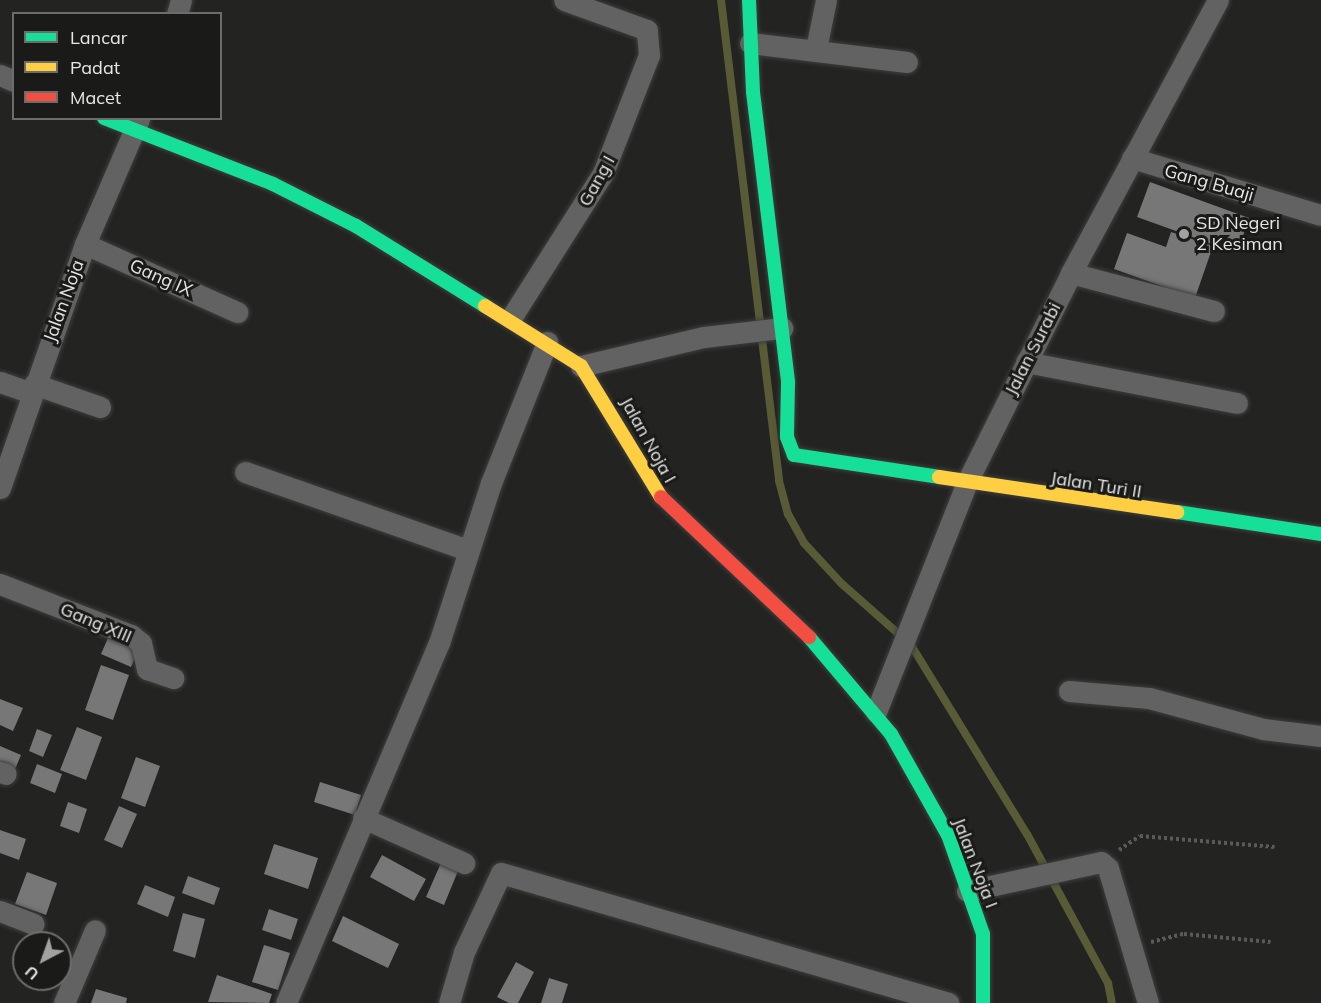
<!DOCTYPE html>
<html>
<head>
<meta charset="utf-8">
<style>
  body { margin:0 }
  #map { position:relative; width:1321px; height:1003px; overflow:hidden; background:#232322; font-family:Mulish,sans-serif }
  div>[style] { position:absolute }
  .stream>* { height:8px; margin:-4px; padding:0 4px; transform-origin:4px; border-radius:4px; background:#585b35 }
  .building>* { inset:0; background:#787778 }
  .path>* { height:4px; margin-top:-2px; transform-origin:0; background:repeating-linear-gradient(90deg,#5a5a5a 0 3px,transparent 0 6px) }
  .roads { filter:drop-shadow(0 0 2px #3e3e3d) drop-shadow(0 0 2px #3e3e3d) }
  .street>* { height:21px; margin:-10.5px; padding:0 10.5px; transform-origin:10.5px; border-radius:10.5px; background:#626262 }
  .fast>* { height:14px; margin:-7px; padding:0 7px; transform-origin:7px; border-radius:7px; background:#16e098 }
  .slow>* { height:14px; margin:-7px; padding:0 7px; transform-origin:7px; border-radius:7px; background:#ffcf43 }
  .jam>* { height:14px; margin:-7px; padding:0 7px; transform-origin:7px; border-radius:7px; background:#f24e42 }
  .dots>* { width:16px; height:16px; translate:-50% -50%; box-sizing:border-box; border:3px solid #1a1b18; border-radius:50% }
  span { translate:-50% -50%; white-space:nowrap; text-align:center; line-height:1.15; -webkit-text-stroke:6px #1a1b18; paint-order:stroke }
  .street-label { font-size:18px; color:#e6e6e4 }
  .poi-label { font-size:18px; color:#e6e6e4 }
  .left { translate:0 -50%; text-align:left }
  .legend { position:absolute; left:12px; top:12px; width:210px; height:108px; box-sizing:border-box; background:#1a1b18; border:2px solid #6c6c6a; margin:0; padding:8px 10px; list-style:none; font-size:18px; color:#e6e6e4 }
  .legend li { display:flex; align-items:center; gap:12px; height:30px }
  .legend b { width:30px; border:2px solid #6c6c6a }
  .north { position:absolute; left:12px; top:931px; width:60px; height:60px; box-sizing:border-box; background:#1a1b18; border:2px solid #6c6c6a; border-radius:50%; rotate:221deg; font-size:16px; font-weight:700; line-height:24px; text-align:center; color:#e6e6e4 }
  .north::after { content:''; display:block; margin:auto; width:21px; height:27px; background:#a2a2a0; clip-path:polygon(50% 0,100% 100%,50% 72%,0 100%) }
</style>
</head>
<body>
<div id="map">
  <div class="stream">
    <div style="left:721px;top:0;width:484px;rotate:83.1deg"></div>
    <div style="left:779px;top:481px;width:34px;rotate:75deg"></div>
    <div style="left:788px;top:514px;width:33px;rotate:61deg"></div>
    <div style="left:804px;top:543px;width:54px;rotate:47.2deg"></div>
    <div style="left:841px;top:583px;width:94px;rotate:41.5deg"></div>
    <div style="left:911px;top:645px;width:222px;rotate:58.5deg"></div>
    <div style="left:1027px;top:834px;width:170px;rotate:61.5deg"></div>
    <div style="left:1108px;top:983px;width:20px;rotate:79deg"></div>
  </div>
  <div class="building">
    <div style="clip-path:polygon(1150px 182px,1249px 218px,1237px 253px,1137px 217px)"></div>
    <div style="clip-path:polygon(1171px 232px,1213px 246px,1195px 298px,1114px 269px,1127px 233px,1166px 247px)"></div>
    <div style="clip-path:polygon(108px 638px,138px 651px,131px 667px,101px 654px)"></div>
    <div style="clip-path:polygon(101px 665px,129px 675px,113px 720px,85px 710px)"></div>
    <div style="clip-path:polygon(0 699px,23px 708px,13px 731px,0 725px)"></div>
    <div style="clip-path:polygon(77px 727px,102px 737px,86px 780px,60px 770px)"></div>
    <div style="clip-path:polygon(37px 729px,52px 735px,43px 757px,29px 751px)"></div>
    <div style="clip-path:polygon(0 746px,21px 755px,13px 774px,0 769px)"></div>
    <div style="clip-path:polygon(136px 757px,160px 766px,145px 807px,121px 798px)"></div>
    <div style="clip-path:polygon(37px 764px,62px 774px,55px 793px,30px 783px)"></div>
    <div style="clip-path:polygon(320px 782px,361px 795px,355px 815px,314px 802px)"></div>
    <div style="clip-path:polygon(68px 802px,87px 809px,79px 833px,60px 826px)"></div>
    <div style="clip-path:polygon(119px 806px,137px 814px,122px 848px,104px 840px)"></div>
    <div style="clip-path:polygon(0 830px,26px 839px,19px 860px,0 853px)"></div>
    <div style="clip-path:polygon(274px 844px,318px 858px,308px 889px,264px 874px)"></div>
    <div style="clip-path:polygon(382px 855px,426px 879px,414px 901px,370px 877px)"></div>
    <div style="clip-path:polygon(441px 863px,458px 871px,444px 905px,426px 897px)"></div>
    <div style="clip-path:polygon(27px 872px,57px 883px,46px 915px,15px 904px)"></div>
    <div style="clip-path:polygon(188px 876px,220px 888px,214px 905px,182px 893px)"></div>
    <div style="clip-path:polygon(145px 885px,175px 897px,168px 917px,137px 904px)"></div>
    <div style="clip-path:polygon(269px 909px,298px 919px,291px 940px,262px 930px)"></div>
    <div style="clip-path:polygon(183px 913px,205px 919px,195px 958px,173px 951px)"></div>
    <div style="clip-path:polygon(343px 916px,399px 944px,388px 968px,332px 941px)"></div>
    <div style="clip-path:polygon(264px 945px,290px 953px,278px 990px,252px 982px)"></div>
    <div style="clip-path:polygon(516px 962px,534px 972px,518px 1003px,509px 1003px,497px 997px)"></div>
    <div style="clip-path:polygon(217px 975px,272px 994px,269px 1003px,208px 1002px)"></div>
    <div style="clip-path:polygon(549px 978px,568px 984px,562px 1003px,541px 1003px)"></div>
    <div style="clip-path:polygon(96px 989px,127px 998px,126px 1003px,91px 1003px)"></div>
  </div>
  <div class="path">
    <div style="left:1119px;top:850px;width:25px;rotate:-34deg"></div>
    <div style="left:1140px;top:836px;width:135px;rotate:4.7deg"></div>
    <div style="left:1151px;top:942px;width:34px;rotate:-14deg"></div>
    <div style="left:1184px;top:934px;width:87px;rotate:5.3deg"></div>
  </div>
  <div class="roads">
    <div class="street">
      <div style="left:177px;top:14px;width:15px;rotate:-74deg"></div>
      <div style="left:750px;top:43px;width:158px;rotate:6.9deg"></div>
      <div style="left:816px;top:49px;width:50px;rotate:-78.5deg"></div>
      <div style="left:0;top:75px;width:15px;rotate:23deg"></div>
      <div style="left:1132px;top:158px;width:197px;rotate:16.8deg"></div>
      <div style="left:85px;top:244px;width:167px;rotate:24.1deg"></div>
      <div style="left:1071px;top:273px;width:148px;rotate:14.9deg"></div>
      <div style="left:511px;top:318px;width:172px;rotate:-57.6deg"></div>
      <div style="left:603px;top:173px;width:127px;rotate:-68.7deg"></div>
      <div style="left:649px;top:55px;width:25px;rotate:-95deg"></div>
      <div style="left:647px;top:30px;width:88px;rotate:-160.1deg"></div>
      <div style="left:1026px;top:362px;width:215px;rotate:11deg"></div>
      <div style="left:581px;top:366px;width:126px;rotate:-13.3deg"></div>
      <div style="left:704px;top:337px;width:79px;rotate:-6.6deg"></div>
      <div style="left:0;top:382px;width:34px;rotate:19deg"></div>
      <div style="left:34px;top:384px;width:70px;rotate:19.2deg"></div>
      <div style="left:245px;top:472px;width:236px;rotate:19.3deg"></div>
      <div style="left:0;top:488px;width:258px;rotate:-70.8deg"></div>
      <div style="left:85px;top:244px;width:136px;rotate:-66.6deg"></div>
      <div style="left:0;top:584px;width:141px;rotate:21.3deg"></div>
      <div style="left:131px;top:635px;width:13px;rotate:39deg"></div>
      <div style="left:141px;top:643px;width:27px;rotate:77deg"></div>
      <div style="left:147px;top:669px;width:28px;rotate:19deg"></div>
      <div style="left:1069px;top:691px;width:80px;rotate:5deg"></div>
      <div style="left:1149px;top:698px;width:118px;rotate:15.2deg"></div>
      <div style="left:1263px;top:729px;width:58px;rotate:6.9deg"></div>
      <div style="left:876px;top:712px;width:247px;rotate:-68.4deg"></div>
      <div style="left:967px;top:482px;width:233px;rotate:-63.5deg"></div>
      <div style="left:1071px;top:273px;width:310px;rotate:-61.7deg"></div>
      <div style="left:0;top:772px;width:6px;rotate:18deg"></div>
      <div style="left:363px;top:818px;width:111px;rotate:24deg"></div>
      <div style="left:967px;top:891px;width:137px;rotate:-12.2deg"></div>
      <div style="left:1101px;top:862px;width:9px;rotate:41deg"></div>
      <div style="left:1108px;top:868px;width:141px;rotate:73.5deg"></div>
      <div style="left:0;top:911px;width:36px;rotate:21deg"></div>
      <div style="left:64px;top:1003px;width:79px;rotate:-67deg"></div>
      <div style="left:286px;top:1003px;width:391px;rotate:-67deg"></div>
      <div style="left:439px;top:643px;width:168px;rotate:-72deg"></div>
      <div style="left:491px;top:483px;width:152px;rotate:-68.3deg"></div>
      <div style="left:449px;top:1003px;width:53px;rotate:-73.6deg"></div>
      <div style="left:464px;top:952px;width:87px;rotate:-64.9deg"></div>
      <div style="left:501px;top:873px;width:466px;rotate:16.2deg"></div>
    </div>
    <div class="fast">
      <div style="left:749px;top:0;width:92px;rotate:87.5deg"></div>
      <div style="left:753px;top:92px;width:293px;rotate:83.1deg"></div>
      <div style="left:788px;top:383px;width:54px;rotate:91.1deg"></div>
      <div style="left:787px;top:437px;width:19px;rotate:69deg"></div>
      <div style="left:794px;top:455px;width:147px;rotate:8.6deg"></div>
      <div style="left:104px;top:118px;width:181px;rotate:21.3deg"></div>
      <div style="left:273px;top:184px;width:93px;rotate:26.8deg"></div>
      <div style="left:356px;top:226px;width:152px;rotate:31.8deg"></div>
      <div style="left:1177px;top:512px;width:146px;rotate:8.7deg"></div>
      <div style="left:809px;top:637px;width:127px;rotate:49.8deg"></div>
      <div style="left:891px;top:734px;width:116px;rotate:60.6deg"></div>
      <div style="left:948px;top:835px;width:105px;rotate:70.5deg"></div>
      <div style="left:983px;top:934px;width:69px;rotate:90deg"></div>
    </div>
    <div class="slow">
      <div style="left:485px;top:306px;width:113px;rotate:32deg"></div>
      <div style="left:581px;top:366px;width:153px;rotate:58.6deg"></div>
      <div style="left:939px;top:477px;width:241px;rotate:8.4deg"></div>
    </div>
    <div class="jam">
      <div style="left:661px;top:497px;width:204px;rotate:43.4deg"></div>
    </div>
  </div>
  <div class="dots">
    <div style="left:1184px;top:234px;background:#a2a2a0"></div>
  </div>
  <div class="street-label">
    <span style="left:597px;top:181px;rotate:-61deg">Gang I</span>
    <span style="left:1209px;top:183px;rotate:16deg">Gang Buaji</span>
    <span style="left:161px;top:278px;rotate:24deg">Gang IX</span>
    <span style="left:64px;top:301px;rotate:-70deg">Jalan Noja</span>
    <span style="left:1033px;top:349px;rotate:-63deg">Jalan Surabi</span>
    <span style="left:648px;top:440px;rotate:61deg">Jalan Noja I</span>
    <span style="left:1096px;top:485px;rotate:9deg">Jalan Turi II</span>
    <span style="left:96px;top:623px;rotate:23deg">Gang XIII</span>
    <span style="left:975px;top:863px;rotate:69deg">Jalan Noja I</span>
  </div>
  <div class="poi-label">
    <span class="left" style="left:1196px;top:234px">SD Negeri<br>2 Kesiman</span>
  </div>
  <ul class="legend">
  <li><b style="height:8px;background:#16e098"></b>Lancar</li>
  <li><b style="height:8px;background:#ffcf43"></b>Padat</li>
  <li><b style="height:8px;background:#f24e42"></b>Macet</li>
  </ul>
  <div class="north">U</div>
</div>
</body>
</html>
